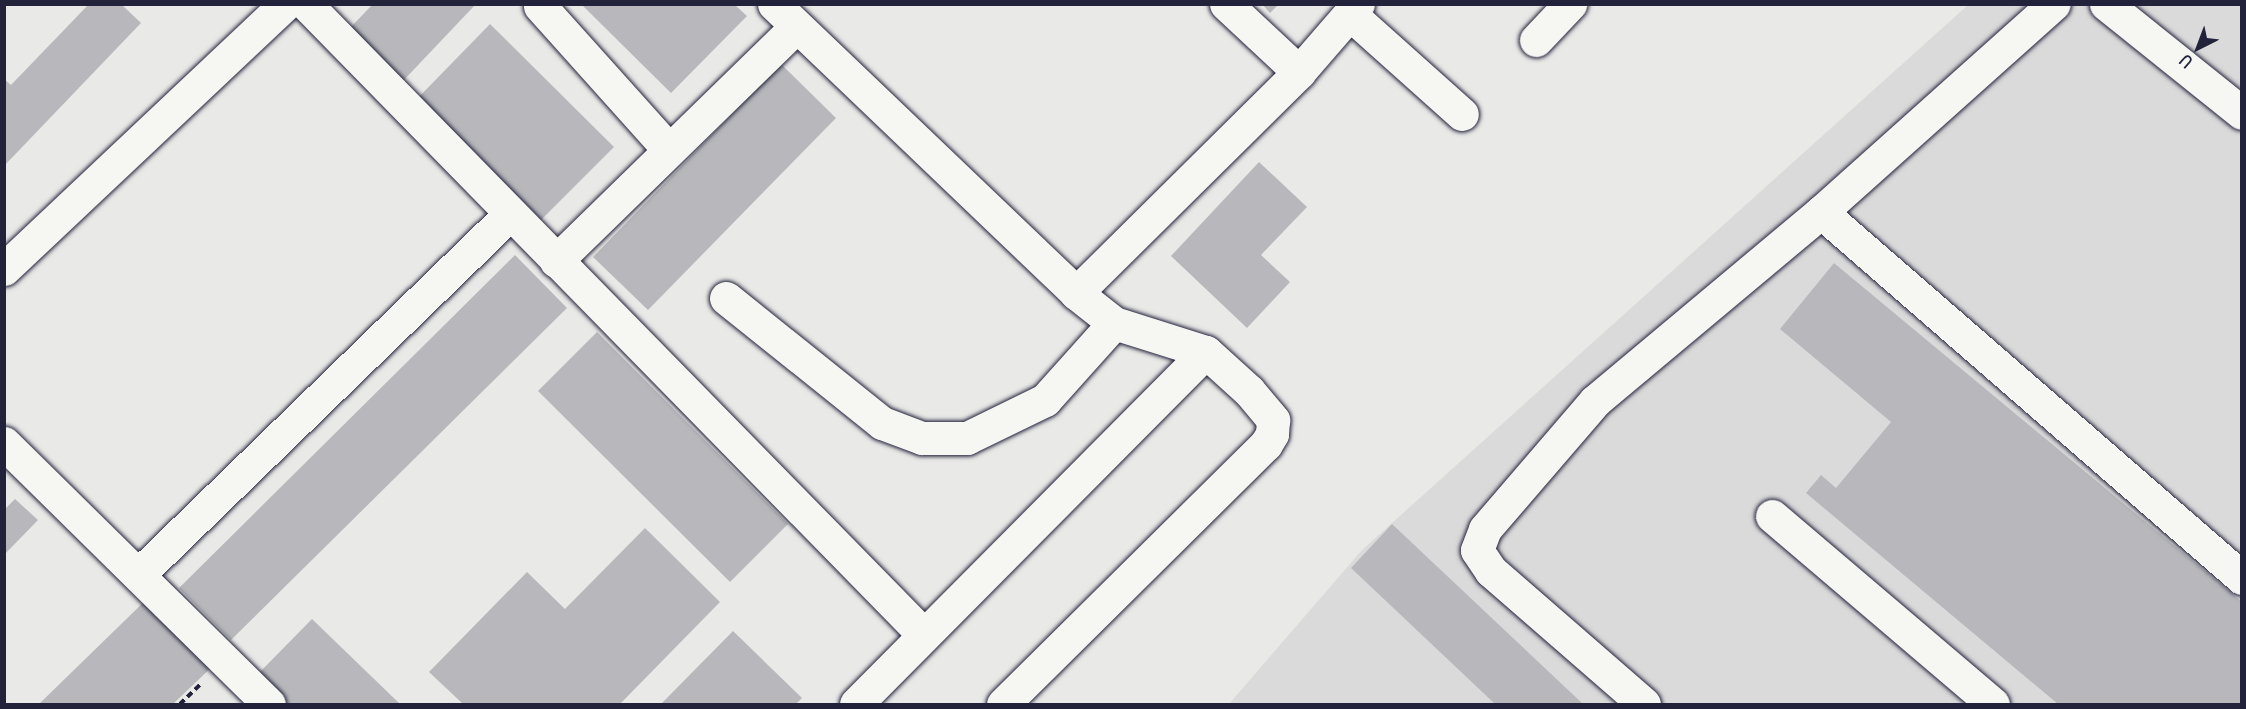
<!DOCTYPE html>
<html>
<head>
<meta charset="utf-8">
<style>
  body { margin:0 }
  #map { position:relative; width:2246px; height:709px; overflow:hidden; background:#e9e9e7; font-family:Delius,sans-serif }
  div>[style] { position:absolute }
  .built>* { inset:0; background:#dadada }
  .building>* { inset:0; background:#b8b8bc }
  .path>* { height:4px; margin-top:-2px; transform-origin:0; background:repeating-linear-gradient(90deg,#22223b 0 6px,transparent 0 10.5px) }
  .roads { filter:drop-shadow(0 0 2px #22223b) drop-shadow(0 0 2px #22223b) }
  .minor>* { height:33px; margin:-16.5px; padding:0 16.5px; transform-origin:16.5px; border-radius:16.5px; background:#f6f6f2 }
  span { translate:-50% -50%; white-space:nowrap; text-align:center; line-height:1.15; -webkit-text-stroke:4.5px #f6f6f2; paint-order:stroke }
  .frame { position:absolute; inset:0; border:6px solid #22223b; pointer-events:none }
  .north { position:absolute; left:2168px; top:18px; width:60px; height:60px; -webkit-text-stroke:4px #f6f6f2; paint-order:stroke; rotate:222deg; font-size:16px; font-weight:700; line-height:24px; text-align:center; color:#22223b }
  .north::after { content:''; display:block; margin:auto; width:21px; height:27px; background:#22223b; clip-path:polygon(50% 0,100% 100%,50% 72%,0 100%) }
</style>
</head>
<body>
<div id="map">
  <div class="built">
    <div style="clip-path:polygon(1968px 5px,2241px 5px,2241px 704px,1229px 704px,1362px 550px)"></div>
  </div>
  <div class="building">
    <div style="clip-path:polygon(89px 4px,121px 4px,141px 23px,4px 166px,4px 79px,11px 85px)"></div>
    <div style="clip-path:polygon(373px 4px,476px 4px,402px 82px,348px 30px)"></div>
    <div style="clip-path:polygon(1262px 4px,1279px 4px,1270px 13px)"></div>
    <div style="clip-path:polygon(582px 5px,735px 5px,747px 16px,671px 93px)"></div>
    <div style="clip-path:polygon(490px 24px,614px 147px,536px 225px,413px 103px)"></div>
    <div style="clip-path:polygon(781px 64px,836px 118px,648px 310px,593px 257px)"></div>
    <div style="clip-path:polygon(1259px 162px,1307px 207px,1261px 255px,1290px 282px,1247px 328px,1171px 256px)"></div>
    <div style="clip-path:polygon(515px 255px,567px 308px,231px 640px,179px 588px)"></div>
    <div style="clip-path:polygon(1834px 263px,2242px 602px,2242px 704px,2058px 704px,1806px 493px,1821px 475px,1836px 488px,1891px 422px,1780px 329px)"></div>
    <div style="clip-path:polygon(597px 332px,788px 524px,730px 582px,538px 391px)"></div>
    <div style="clip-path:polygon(15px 499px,38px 520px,4px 555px,4px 510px)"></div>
    <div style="clip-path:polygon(1392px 524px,1583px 704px,1495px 704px,1351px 568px)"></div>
    <div style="clip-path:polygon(645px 528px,720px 602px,620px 704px,463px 704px,429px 672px,527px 572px,565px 609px)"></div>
    <div style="clip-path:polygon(150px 596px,216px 663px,173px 704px,39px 704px)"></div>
    <div style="clip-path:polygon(312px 619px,400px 704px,285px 704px,256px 676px)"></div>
    <div style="clip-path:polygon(733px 631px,802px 698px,796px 704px,661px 704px)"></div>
  </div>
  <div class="path">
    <div style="left:180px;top:704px;width:29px;rotate:-44deg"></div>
  </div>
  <div class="roads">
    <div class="minor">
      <div style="left:306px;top:4px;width:882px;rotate:45.6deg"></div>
      <div style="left:774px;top:4px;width:418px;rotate:43.7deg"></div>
      <div style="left:1076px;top:293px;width:48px;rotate:38.3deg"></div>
      <div style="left:1114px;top:323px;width:96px;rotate:17.5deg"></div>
      <div style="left:1206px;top:352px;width:58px;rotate:42.2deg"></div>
      <div style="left:1249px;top:391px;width:38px;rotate:50deg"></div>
      <div style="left:1273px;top:420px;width:14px;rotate:94deg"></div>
      <div style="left:1272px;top:434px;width:12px;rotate:121deg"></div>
      <div style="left:1266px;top:444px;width:370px;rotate:135.3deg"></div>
      <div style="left:1226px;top:4px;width:100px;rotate:43deg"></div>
      <div style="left:2106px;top:4px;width:174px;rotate:38.7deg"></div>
      <div style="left:540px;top:6px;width:193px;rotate:48.1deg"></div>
      <div style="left:1350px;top:14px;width:150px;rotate:41.8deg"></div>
      <div style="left:1536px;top:40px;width:50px;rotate:-46.6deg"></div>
      <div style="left:1821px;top:212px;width:558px;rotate:41deg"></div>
      <div style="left:556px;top:261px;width:335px;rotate:-44.3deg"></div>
      <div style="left:4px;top:269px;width:386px;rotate:-43.3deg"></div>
      <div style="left:1076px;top:293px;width:314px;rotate:-44.7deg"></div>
      <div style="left:1299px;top:72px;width:90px;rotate:-49.1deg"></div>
      <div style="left:726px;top:298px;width:200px;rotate:38.7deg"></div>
      <div style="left:882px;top:423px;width:43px;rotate:20.6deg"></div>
      <div style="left:922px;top:438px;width:45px"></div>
      <div style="left:967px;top:438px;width:87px;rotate:-26deg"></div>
      <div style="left:1045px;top:400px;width:103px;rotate:-48.1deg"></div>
      <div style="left:4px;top:443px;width:372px;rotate:44.6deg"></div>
      <div style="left:1772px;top:516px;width:290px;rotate:40.4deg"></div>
      <div style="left:139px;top:574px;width:516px;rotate:-44.14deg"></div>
      <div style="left:856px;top:704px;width:496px;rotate:-45.2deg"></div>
      <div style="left:1644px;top:704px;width:203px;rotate:-139deg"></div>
      <div style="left:1491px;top:571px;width:25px;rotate:-124deg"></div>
      <div style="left:1477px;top:550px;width:22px;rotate:-69deg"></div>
      <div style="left:1485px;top:529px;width:169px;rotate:-49.3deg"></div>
      <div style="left:1595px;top:401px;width:295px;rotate:-39.9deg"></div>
      <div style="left:1821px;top:212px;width:312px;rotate:-41.8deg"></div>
    </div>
  </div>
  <div class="frame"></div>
  <div class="north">U</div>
</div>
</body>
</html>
